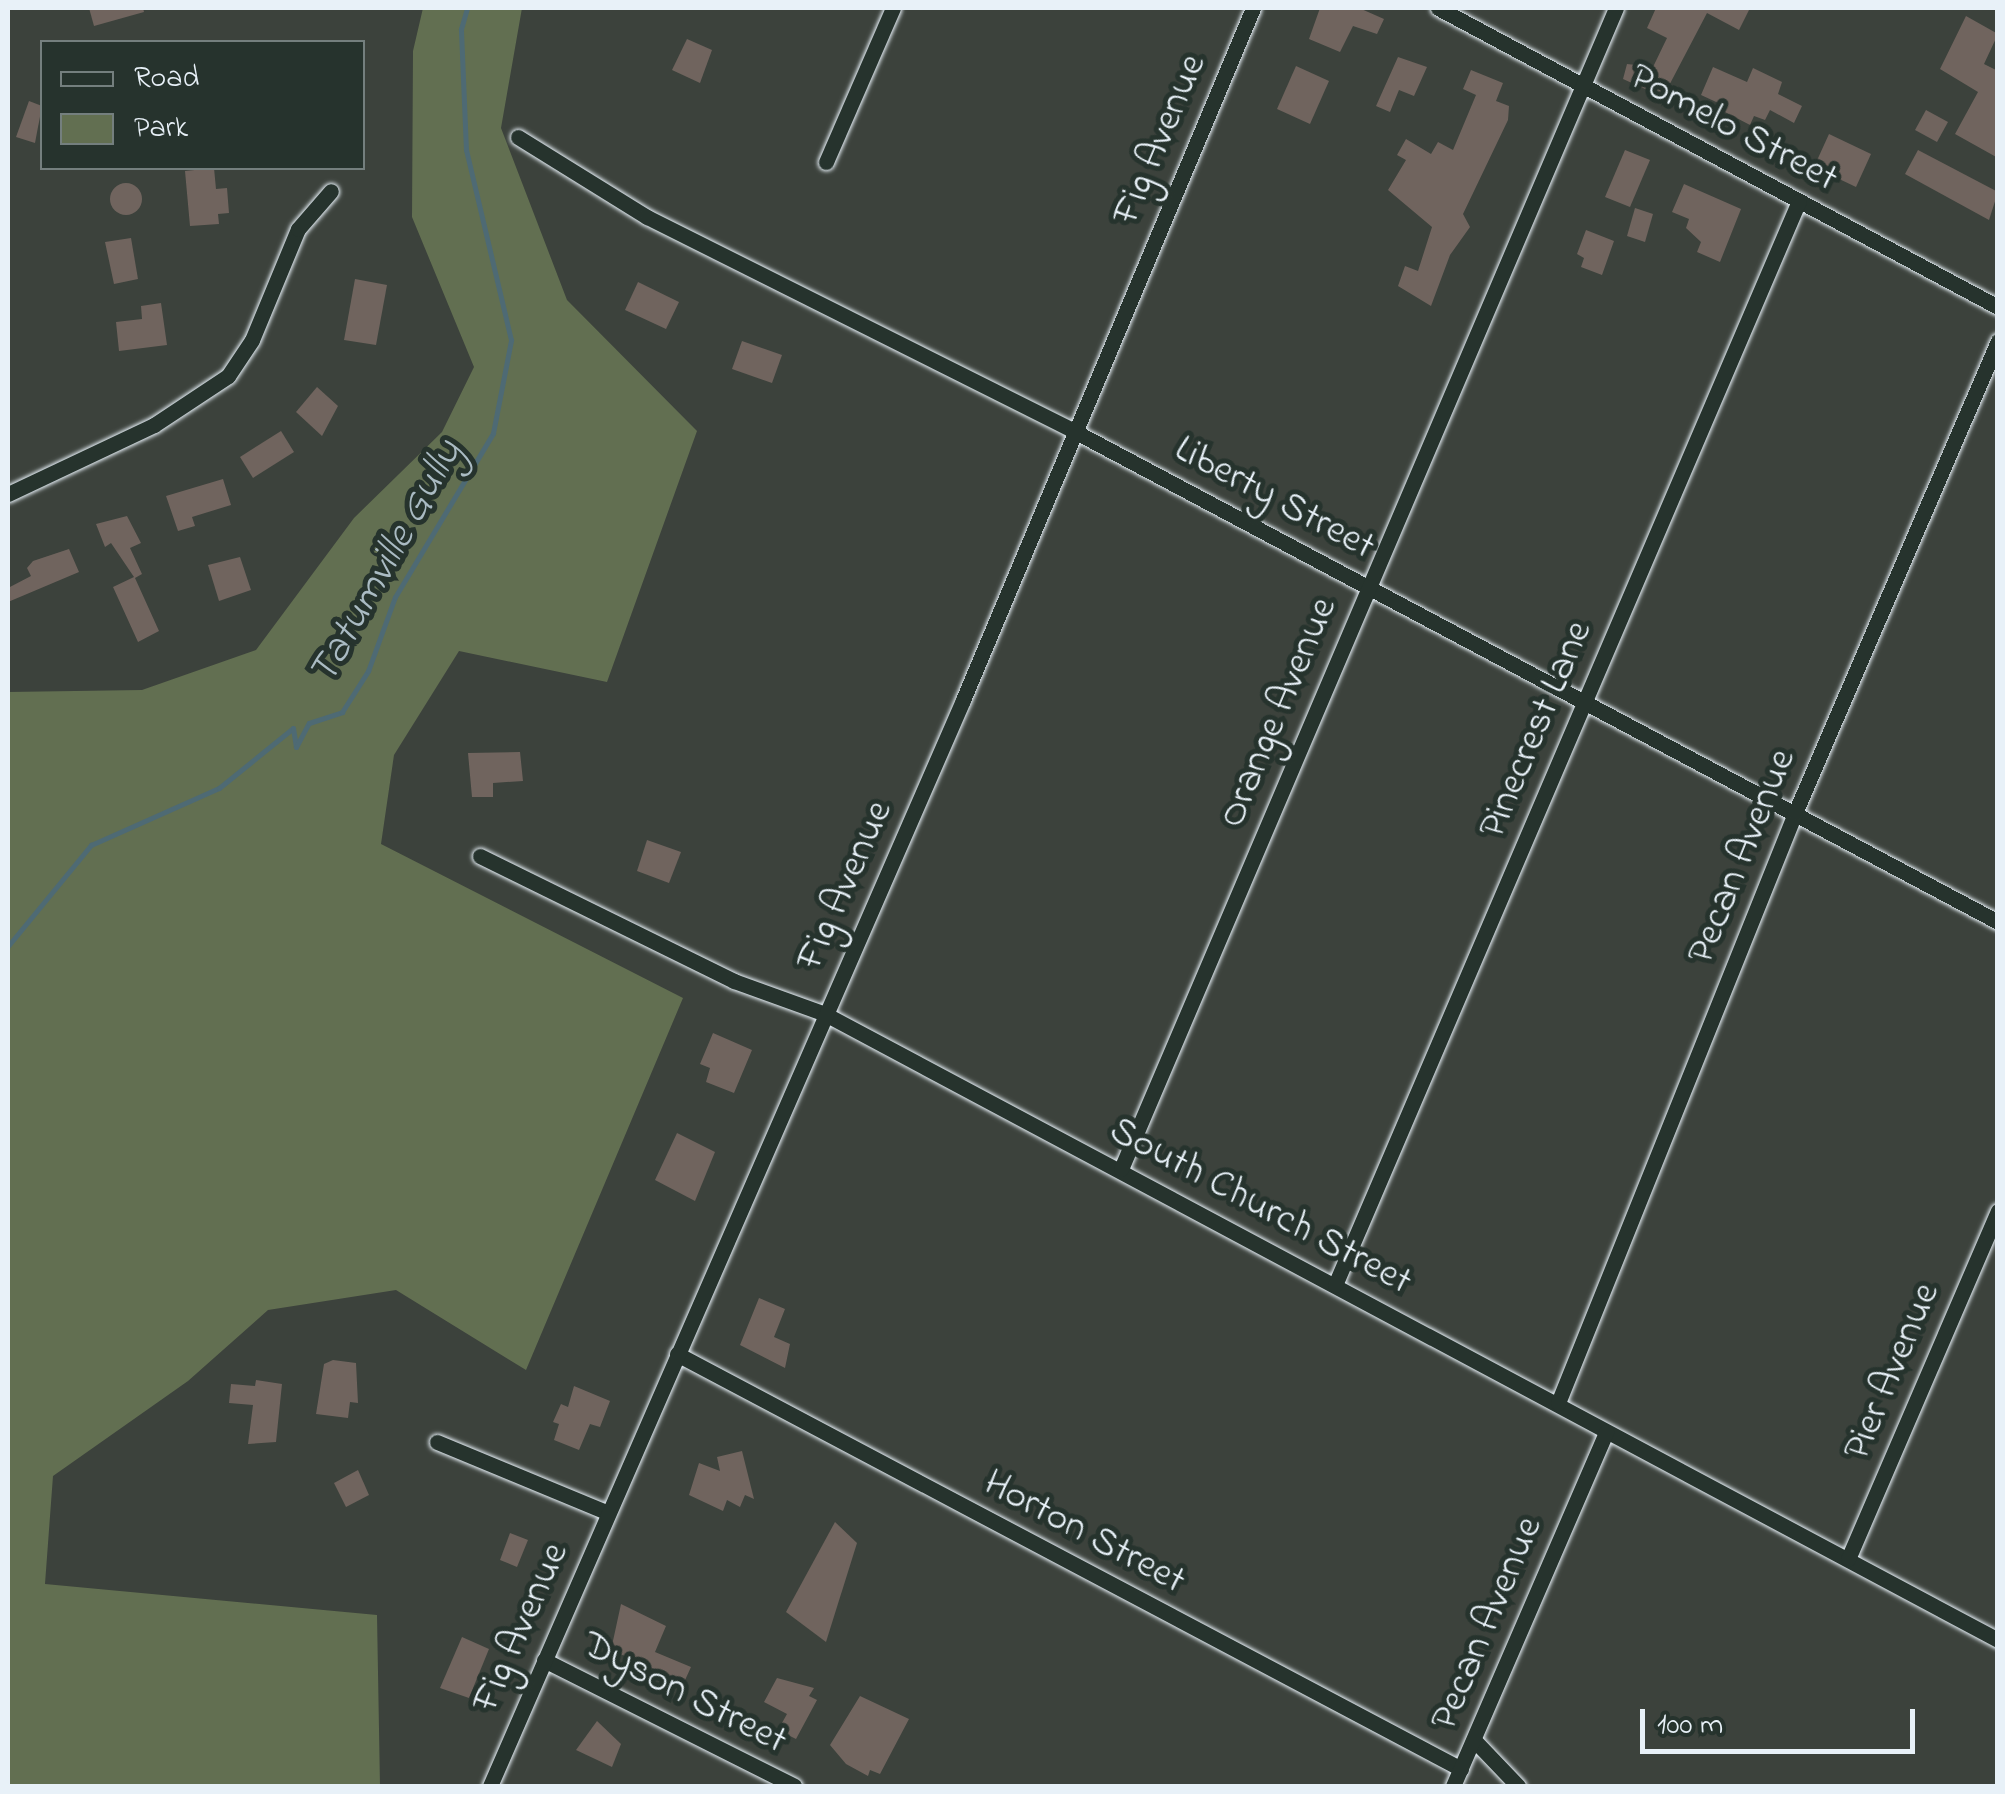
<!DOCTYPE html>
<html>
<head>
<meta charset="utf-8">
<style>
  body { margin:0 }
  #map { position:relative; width:2005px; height:1794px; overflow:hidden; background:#3c423c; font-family:"Indie Flower",sans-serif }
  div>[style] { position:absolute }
  .green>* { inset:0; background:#626f51 }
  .stream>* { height:5px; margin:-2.5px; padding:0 2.5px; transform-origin:2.5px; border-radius:2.5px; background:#4e6a74 }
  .building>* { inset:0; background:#70645e }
  .round { border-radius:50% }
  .roads { filter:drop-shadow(0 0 2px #e8f1f8) drop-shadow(0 0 2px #e8f1f8) }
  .minor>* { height:15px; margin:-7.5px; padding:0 7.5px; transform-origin:7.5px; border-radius:7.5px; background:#26332d }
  span { translate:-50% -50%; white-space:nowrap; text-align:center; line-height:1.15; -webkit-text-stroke:10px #26332d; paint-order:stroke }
  .street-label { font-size:40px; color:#e8f1f8 }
  .water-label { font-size:42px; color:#aabbc3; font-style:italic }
  .frame { position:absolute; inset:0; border:10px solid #e8f1f8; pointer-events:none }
  .legend { position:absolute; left:40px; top:40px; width:325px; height:130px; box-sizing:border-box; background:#26332d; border:2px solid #747f7e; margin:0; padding:12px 18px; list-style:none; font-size:30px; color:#e8f1f8 }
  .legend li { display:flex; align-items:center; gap:20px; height:50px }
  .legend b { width:50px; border:2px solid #747f7e }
  .scale { position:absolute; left:1640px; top:1709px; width:275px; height:45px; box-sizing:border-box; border:5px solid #e8f1f8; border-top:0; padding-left:12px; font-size:30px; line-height:35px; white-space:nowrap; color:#e8f1f8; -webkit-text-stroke:8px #26332d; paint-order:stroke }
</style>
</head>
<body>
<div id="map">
  <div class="green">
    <div style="clip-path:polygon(423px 8px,522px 8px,501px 128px,567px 300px,697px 431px,607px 682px,459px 651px,394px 755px,381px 844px,683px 998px,526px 1370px,396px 1290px,268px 1310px,188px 1381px,53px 1476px,45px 1584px,377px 1615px,380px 1786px,8px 1786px,8px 692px,142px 690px,256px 650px,354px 518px,442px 432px,474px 367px,412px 217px,413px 51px)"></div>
  </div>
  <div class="stream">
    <div style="left:8px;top:946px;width:131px;rotate:-50.6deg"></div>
    <div style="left:91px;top:845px;width:140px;rotate:-24deg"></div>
    <div style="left:219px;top:788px;width:95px;rotate:-39deg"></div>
    <div style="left:293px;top:728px;width:19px;rotate:81deg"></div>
    <div style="left:296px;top:747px;width:27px;rotate:-62deg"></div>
    <div style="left:309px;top:723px;width:35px;rotate:-18deg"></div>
    <div style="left:342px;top:712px;width:49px;rotate:-57.6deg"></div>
    <div style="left:368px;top:671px;width:79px;rotate:-70deg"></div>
    <div style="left:395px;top:597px;width:191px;rotate:-59.1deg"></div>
    <div style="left:493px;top:433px;width:95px;rotate:-79deg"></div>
    <div style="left:511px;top:340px;width:195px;rotate:-103.3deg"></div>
    <div style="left:466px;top:150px;width:121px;rotate:-92.4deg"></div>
    <div style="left:461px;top:29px;width:22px;rotate:-74deg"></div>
  </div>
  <div class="building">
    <div style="clip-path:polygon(89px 8px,143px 8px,144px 12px,94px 26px)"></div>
    <div style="clip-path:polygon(1320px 8px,1359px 8px,1384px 19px,1377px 34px,1353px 26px,1340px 52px,1309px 39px)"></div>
    <div style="clip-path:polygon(1656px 8px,1750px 8px,1739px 30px,1707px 13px,1663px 97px,1623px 79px,1627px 64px,1653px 67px,1667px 38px,1647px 28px)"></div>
    <div style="clip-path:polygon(1966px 16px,1998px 34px,1984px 64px,1998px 71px,1998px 158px,1955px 134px,1978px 92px,1940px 69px)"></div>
    <div style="clip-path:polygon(687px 39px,712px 50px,700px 83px,672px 70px)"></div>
    <div style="clip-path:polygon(1398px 57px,1427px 67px,1414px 96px,1399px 90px,1390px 112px,1376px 106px)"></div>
    <div style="clip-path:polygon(1296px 66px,1329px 81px,1310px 124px,1277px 109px)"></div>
    <div style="clip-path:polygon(1713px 67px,1747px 82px,1753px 68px,1782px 82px,1778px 94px,1802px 106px,1794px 123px,1770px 110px,1765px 120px,1754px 116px,1750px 125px,1725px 112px,1727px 107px,1701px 95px)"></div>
    <div style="clip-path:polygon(1471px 70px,1503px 83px,1496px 101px,1509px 106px,1508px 120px,1463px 214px,1470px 227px,1450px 255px,1431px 306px,1398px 286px,1405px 266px,1418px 271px,1432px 227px,1388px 190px,1406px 160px,1397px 155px,1406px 139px,1431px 154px,1438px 142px,1453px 150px,1476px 95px,1463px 89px)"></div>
    <div style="clip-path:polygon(29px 101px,42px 106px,35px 143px,16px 137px)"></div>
    <div style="clip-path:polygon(1926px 110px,1948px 122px,1937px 142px,1915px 130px)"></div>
    <div style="clip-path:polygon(1829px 134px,1871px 154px,1856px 187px,1814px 167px)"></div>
    <div style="clip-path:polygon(1625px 150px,1650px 160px,1630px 207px,1605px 197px)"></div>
    <div style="clip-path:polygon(1918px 150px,1998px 192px,1989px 220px,1905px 174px)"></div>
    <div style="clip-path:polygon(214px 168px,216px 189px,227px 188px,229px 213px,218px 214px,219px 224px,190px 226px,185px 171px)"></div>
    <div class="round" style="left:110px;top:183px;width:32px;height:32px"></div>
    <div style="clip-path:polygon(1684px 184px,1741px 209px,1720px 262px,1697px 252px,1701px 242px,1686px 228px,1689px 219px,1672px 212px)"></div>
    <div style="clip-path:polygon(1635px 208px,1653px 214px,1645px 242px,1627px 236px)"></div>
    <div style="clip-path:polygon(1586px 230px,1614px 241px,1602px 275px,1581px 267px,1584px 258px,1577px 254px)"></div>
    <div style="clip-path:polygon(131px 238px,138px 279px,114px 284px,105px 242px)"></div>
    <div style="clip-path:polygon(355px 279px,387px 285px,376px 345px,344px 340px)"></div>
    <div style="clip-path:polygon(638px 282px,679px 302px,666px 329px,625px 310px)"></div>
    <div style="clip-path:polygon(161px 303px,167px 345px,119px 351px,116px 322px,142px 319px,141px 306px)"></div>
    <div style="clip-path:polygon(742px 341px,782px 355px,772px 383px,732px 369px)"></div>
    <div style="clip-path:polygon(317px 387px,338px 406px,322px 436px,296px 412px)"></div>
    <div style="clip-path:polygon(281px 431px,294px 452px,253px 478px,240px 457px)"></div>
    <div style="clip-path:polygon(223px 479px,231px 505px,192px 517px,195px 526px,178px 531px,166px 496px)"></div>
    <div style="clip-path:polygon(127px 516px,141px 543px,130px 548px,142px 574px,135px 578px,159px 631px,138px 642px,113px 587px,134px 577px,111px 543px,105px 547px,96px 524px)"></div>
    <div style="clip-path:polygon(69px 549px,79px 572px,8px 602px,8px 588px,31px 576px,27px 568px,33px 561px)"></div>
    <div style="clip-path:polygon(240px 557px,251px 590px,219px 601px,208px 565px)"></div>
    <div style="clip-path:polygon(520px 752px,523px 781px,493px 783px,493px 797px,472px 797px,468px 753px)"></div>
    <div style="clip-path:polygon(647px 840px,681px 852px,669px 883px,637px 871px)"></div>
    <div style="clip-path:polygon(713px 1033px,752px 1050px,734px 1093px,706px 1082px,710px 1068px,700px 1064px)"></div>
    <div style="clip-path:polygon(677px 1133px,715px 1152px,695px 1201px,655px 1180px)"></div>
    <div style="clip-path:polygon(759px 1298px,785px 1309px,774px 1337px,790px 1344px,785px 1368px,740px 1345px)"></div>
    <div style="clip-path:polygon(333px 1360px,356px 1363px,358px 1403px,350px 1402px,348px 1418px,316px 1414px,324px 1364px)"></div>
    <div style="clip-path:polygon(256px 1380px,282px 1384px,276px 1442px,248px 1444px,253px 1405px,229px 1403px,231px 1384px,255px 1386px)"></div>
    <div style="clip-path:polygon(574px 1386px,610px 1401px,600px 1427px,590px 1424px,579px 1450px,554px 1440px,559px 1424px,553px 1422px,561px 1404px,568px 1407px)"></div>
    <div style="clip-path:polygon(742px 1451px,754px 1499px,745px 1495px,740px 1507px,727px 1500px,723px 1511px,689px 1495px,699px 1463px,720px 1471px,717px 1457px)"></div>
    <div style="clip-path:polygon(358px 1470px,369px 1495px,346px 1507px,334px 1483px)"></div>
    <div style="clip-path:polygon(835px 1522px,857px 1543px,826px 1642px,786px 1612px)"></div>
    <div style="clip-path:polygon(510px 1533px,528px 1540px,517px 1567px,500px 1560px)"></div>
    <div style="clip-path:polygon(621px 1604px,666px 1626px,655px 1652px,691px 1667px,681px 1689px,656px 1678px,659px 1671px,611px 1650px)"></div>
    <div style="clip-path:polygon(462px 1637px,489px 1649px,469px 1698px,440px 1688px)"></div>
    <div style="clip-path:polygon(777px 1678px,814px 1688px,809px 1696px,817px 1700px,796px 1739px,778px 1730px,787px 1714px,764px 1702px)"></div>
    <div style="clip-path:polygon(860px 1696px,909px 1719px,880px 1774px,870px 1770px,868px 1776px,846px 1764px,830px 1745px)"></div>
    <div style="clip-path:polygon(597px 1721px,621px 1744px,612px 1767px,576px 1750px)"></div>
  </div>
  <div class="roads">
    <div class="minor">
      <div style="left:1438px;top:8px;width:635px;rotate:28.1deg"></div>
      <div style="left:518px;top:137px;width:152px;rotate:31.8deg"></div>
      <div style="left:647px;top:217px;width:475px;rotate:26.6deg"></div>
      <div style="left:1072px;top:430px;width:1049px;rotate:27.98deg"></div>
      <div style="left:826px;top:162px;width:168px;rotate:-66.5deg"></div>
      <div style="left:8px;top:494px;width:161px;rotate:-25.3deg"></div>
      <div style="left:154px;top:425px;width:89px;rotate:-33.5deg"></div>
      <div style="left:228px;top:376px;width:43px;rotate:-56.3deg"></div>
      <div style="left:252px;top:340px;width:120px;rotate:-67.5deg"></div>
      <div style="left:298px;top:229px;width:50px;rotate:-49deg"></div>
      <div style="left:480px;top:856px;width:283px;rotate:26.2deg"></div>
      <div style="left:734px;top:981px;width:97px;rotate:19.9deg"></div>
      <div style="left:825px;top:1014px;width:1330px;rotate:28.09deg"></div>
      <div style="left:1121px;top:1169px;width:1262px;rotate:-66.91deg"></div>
      <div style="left:1335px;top:1285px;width:1179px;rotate:-66.83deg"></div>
      <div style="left:677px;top:1354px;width:887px;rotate:27.89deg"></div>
      <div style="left:1558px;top:1403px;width:636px;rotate:-68.11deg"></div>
      <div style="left:1795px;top:813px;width:514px;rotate:-66.73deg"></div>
      <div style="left:437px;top:1442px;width:185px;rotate:22.5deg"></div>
      <div style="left:1848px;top:1559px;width:379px;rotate:-66.7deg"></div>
      <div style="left:544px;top:1660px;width:280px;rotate:26.7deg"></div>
      <div style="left:1474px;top:1740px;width:64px;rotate:46.3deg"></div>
      <div style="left:490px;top:1786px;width:1185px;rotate:-66.46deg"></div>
      <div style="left:963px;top:700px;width:750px;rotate:-67.26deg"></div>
      <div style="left:1453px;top:1786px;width:386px;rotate:-66.6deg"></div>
    </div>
  </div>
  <div class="street-label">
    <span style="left:1733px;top:129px;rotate:28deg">Pomelo Street</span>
    <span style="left:1161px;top:140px;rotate:-67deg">Fig Avenue</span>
    <span style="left:1274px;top:499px;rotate:28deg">Liberty Street</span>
    <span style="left:1279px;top:713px;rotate:-67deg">Orange Avenue</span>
    <span style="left:1537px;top:730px;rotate:-67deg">Pinecrest Lane</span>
    <span style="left:1743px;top:857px;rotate:-68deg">Pecan Avenue</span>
    <span style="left:846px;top:886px;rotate:-66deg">Fig Avenue</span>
    <span style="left:1260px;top:1207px;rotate:28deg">South Church Street</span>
    <span style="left:1893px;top:1372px;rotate:-67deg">Pier Avenue</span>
    <span style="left:1084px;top:1533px;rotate:28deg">Horton Street</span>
    <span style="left:1488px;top:1624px;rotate:-67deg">Pecan Avenue</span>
    <span style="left:522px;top:1628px;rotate:-66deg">Fig Avenue</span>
    <span style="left:684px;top:1694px;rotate:27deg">Dyson Street</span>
  </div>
  <div class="water-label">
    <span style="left:387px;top:563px;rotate:-61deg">Tatumville Gully</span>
  </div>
  <div class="frame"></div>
  <ul class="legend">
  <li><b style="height:12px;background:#26332d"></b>Road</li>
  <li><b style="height:28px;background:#626f51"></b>Park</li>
  </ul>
  <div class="scale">100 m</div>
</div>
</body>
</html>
